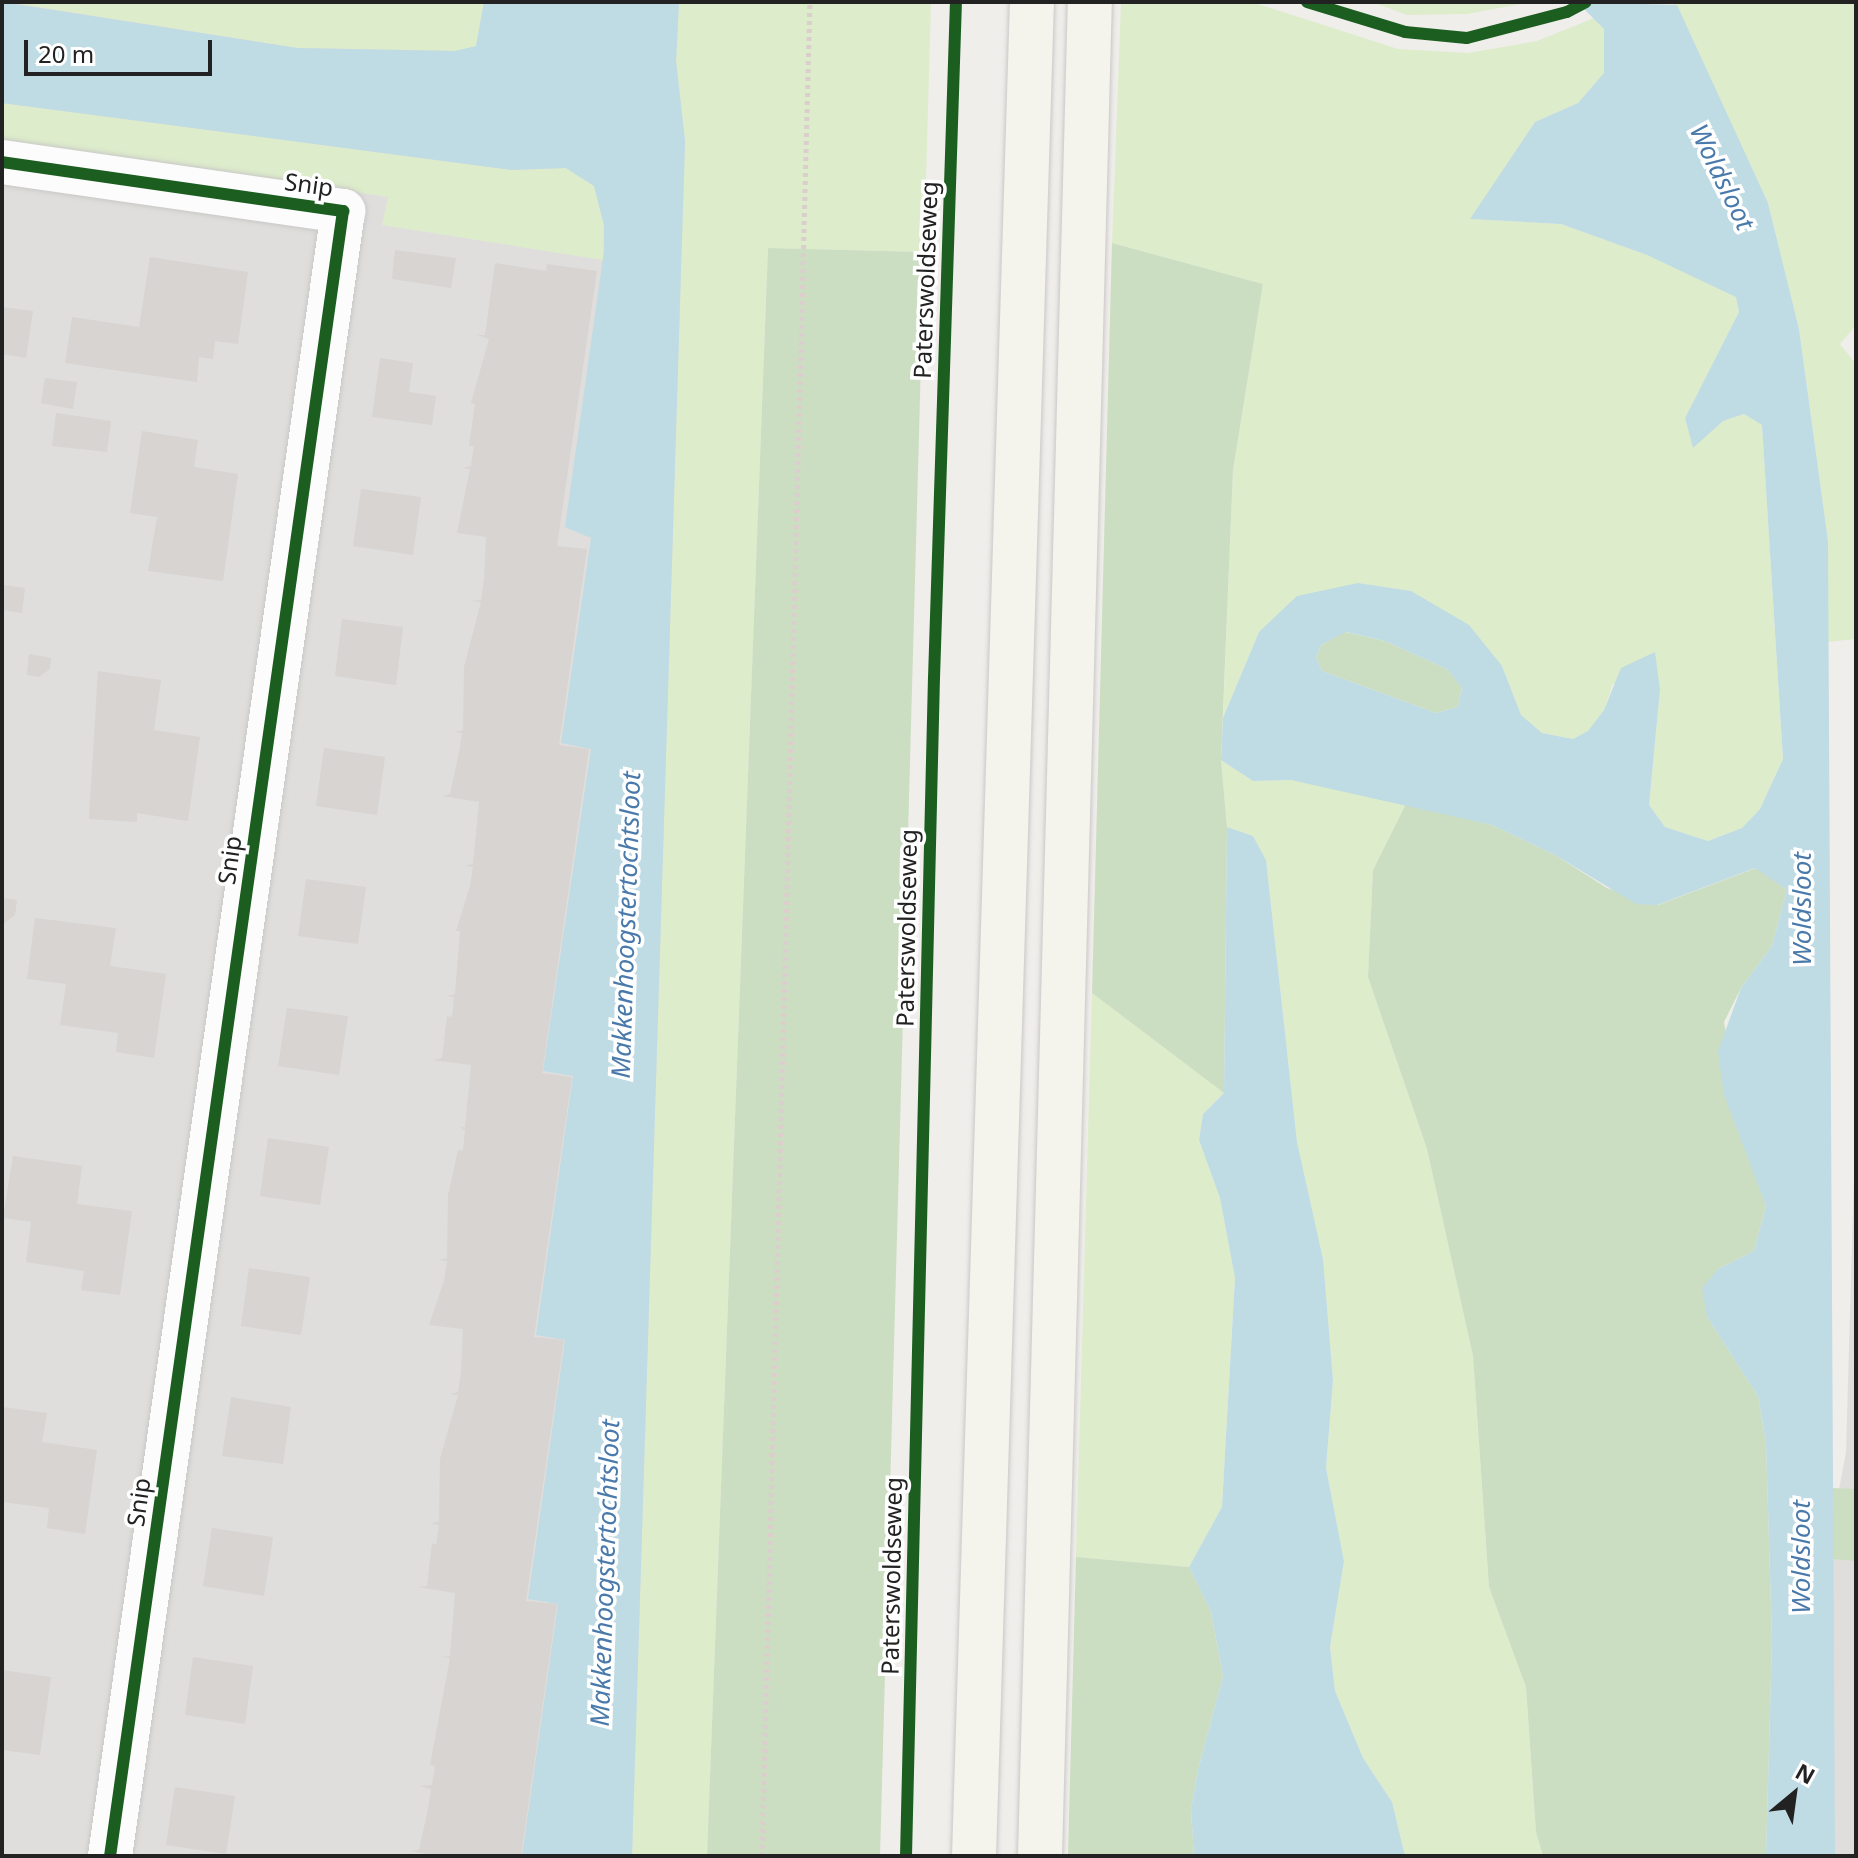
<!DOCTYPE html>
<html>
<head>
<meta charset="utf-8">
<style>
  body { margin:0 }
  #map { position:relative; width:1858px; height:1858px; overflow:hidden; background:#f0eeeb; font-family:"Noto Sans",sans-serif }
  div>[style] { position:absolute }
  .residential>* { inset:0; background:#dfdedc }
  .grass>* { inset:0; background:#ddeccb }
  .forest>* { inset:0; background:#cbdec1 }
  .water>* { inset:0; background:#bfdbe3 }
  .building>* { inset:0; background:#d7d4d2 }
  .path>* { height:5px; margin-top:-2.5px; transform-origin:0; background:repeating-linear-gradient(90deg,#dccecd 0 4px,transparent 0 8px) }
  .roads { filter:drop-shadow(0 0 2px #c9c8c7) drop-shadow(0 0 2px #c9c8c7) }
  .street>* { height:44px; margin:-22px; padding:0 22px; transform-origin:22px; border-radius:22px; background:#fdfcfc }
  .secondary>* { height:44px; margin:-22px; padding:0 22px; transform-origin:22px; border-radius:22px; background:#f4f4ed }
  .cycleway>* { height:12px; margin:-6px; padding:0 6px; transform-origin:6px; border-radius:6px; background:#1b5e20 }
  span { translate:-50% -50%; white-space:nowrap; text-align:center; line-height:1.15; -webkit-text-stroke:7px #fff; paint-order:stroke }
  .street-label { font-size:24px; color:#222 }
  .water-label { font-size:26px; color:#4a7aab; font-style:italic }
  .frame { position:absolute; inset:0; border:4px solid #222; pointer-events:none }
  .north { position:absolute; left:1754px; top:1754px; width:80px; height:80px; -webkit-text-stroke:6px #fff; paint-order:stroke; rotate:29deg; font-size:22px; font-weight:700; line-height:32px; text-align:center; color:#222 }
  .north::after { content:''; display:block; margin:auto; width:28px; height:36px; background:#222; clip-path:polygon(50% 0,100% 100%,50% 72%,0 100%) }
  .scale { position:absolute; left:24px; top:40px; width:188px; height:36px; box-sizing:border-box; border:4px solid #222; border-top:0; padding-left:10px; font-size:24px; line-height:28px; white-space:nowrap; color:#222; -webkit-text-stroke:6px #fff; paint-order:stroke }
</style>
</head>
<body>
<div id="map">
  <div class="residential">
    <div style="clip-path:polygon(2px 2px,727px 2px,681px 1856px,2px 1856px)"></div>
    <div style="clip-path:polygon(1856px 1101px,1856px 1856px,1771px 1856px,1846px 1452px)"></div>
  </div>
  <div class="grass">
    <div style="clip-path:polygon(6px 2px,484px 2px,476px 47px,455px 51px,297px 48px)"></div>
    <div style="clip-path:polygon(679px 2px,931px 2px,924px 252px,768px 248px,707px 1856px,632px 1856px,685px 141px,676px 61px)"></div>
    <div style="clip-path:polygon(1121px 2px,1258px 4px,1398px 49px,1468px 53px,1537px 41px,1594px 18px,1604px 29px,1604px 73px,1578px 103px,1535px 122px,1471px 219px,1561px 224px,1647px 255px,1736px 296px,1739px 312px,1685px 418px,1693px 447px,1723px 421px,1744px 414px,1762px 424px,1783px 759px,1760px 809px,1742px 828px,1708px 841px,1665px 827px,1649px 805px,1660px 690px,1613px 684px,1604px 710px,1589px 731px,1573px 739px,1542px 733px,1521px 715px,1502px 666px,1411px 591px,1358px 583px,1259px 632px,1223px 718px,1233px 470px,1263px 284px,1112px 243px)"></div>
    <div style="clip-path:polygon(1372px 2px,1531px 2px,1467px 14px,1407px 15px)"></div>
    <div style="clip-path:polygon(1673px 2px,1856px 2px,1856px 325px,1840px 344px,1856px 364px,1856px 639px,1828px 642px,1828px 541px,1799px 329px,1768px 203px)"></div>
    <div style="clip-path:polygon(2px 103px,512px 170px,566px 168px,594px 186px,604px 225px,603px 260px,382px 225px,388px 197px,2px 140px)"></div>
    <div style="clip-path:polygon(1221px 760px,1253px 781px,1291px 780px,1406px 804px,1373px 870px,1368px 977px,1427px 1149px,1473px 1356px,1489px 1587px,1526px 1687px,1536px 1832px,1543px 1856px,1405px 1856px,1392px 1802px,1363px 1758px,1335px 1691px,1330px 1647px,1344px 1561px,1326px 1468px,1333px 1380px,1323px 1259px,1297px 1142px,1266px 860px,1253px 836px,1227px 827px)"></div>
    <div style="clip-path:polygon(1092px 993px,1224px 1093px,1203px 1114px,1199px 1140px,1220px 1198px,1235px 1278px,1222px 1507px,1189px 1567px,1076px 1557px)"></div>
  </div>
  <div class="forest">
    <div style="clip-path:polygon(1112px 243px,1263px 284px,1233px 470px,1221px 760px,1227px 827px,1224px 1093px,1092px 993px)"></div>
    <div style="clip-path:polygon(768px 248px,924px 252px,880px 1856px,707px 1856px)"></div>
    <div style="clip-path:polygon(1345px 632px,1385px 641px,1447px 669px,1462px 687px,1458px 707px,1436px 713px,1322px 671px,1316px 657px,1321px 645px)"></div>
    <div style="clip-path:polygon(1406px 804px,1492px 825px,1555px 855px,1607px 888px,1658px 905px,1756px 868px,1787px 890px,1772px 946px,1741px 988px,1724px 1022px,1748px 1151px,1766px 1206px,1754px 1251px,1718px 1269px,1707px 1317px,1758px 1396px,1766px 1443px,1772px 1640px,1766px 1856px,1543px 1856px,1536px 1832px,1526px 1687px,1489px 1587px,1473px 1356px,1427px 1149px,1368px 977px,1373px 870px)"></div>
    <div style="clip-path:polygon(1832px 1488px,1856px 1489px,1856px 1561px,1833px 1559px)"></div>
    <div style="clip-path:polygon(1076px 1557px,1189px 1567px,1211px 1612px,1223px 1676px,1198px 1770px,1191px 1809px,1194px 1856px,1068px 1856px)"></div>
  </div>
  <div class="water">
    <div style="clip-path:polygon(2px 2px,297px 48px,455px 51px,476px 46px,484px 2px,679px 2px,676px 61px,685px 141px,632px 1856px,522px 1856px,558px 1604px,528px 1599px,565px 1340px,536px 1335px,573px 1076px,543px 1071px,591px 749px,561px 743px,591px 538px,565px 527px,604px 251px,604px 225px,594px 186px,566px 168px,512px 170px,2px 103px)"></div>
    <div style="clip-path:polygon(evenodd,1577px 2px,1677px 5px,1768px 203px,1799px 329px,1828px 541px,1835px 1856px,1766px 1856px,1772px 1640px,1766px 1443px,1758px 1396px,1707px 1317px,1702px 1288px,1718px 1269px,1754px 1251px,1766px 1206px,1724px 1095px,1718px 1051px,1741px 988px,1772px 946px,1787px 890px,1755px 868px,1657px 905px,1636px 904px,1555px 855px,1492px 825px,1291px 780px,1253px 781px,1221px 760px,1223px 718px,1259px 632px,1297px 596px,1358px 583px,1411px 591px,1469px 625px,1502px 666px,1521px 715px,1542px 733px,1573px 739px,1588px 731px,1604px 710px,1621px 668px,1655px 652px,1660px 690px,1649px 805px,1665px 827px,1708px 841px,1742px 828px,1760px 809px,1783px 759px,1762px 425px,1744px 414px,1723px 421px,1693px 448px,1685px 418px,1739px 312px,1736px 297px,1647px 255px,1561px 224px,1470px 219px,1535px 122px,1578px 103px,1604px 73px,1604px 29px,1577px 2px,1346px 632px,1385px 641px,1447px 669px,1462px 688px,1458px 707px,1436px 713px,1322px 671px,1316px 657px,1321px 645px,1346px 632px)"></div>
    <div style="clip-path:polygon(1227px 827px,1253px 836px,1266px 860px,1297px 1142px,1323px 1259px,1333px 1380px,1326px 1468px,1344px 1561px,1330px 1647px,1335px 1691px,1363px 1758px,1392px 1802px,1405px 1856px,1194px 1856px,1191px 1809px,1198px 1770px,1223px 1676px,1211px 1612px,1189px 1567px,1222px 1507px,1235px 1278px,1220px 1198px,1199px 1140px,1203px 1114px,1224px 1093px)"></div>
  </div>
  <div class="building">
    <div style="clip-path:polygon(395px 250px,456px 258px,451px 288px,392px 279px)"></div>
    <div style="clip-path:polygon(150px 257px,248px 272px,238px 344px,215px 341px,213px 359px,199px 357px,197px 382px,65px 363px,72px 317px,139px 327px)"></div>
    <div style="clip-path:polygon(495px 263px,546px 271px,547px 264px,597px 271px,557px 546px,587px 549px,559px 745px,589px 749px,542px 1073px,572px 1077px,534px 1337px,564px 1340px,526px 1601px,557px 1604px,521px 1856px,439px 1856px,410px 1851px,419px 1850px,428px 1809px,431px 1789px,420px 1786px,432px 1785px,435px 1766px,430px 1765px,450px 1658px,441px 1657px,450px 1656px,455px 1593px,418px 1587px,427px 1586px,432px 1543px,436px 1545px,439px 1525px,431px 1524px,439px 1521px,440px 1459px,458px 1395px,450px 1394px,458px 1392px,461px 1372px,463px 1329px,429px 1325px,444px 1281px,447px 1261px,439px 1260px,447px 1258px,448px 1195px,458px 1150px,463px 1150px,465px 1130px,458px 1126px,465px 1128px,471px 1065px,433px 1060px,442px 1058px,447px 1016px,452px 1017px,454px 997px,446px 996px,455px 994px,460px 931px,456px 931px,470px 886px,473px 867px,465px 866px,473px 864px,479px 802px,442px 796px,450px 794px,459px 753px,462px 733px,454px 732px,463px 730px,464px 667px,481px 602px,472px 601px,481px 600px,484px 580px,486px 537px,457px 533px,470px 469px,462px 468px,471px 466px,474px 446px,469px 446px,475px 404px,471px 403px,489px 339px,477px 335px,485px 335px)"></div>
    <div style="clip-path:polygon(2px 307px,33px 311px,26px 358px,2px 354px)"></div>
    <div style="clip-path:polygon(380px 358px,413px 363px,409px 392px,436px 396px,432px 425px,372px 417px)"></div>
    <div style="clip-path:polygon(45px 378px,77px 382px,73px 409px,41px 403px)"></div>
    <div style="clip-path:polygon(56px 413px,111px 421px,107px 452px,52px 446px)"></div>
    <div style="clip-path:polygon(142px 431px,198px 440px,194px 467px,238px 474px,223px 581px,148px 571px,157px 517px,130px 513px)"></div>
    <div style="clip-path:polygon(361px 489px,421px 497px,413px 555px,353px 546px)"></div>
    <div style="clip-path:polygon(3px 585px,25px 588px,22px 613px,2px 610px)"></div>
    <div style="clip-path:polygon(342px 619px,403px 627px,396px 685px,335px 676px)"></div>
    <div style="clip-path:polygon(29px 654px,51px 658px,50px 669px,39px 677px,27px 675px)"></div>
    <div style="clip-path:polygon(98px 671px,161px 680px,154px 730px,200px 737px,188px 821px,137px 813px,137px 822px,89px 819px)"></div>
    <div style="clip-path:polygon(324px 748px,385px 757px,377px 815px,316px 806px)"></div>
    <div style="clip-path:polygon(306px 879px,366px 887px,358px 944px,298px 936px)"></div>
    <div style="clip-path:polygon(2px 898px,17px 900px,15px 915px,2px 925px)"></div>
    <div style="clip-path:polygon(35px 918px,116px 928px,110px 966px,166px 974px,154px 1058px,116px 1052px,118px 1033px,60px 1025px,66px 984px,27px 979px)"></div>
    <div style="clip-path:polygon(287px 1008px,348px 1016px,339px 1075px,278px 1066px)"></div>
    <div style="clip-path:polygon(268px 1138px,329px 1147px,320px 1205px,260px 1196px)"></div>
    <div style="clip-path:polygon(13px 1156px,82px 1166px,77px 1204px,132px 1211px,120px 1295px,81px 1290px,84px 1271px,26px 1262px,31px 1222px,3px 1218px)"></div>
    <div style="clip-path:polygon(249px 1268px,310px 1277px,301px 1335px,241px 1326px)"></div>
    <div style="clip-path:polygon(231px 1397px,291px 1407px,283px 1464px,222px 1456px)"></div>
    <div style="clip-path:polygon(2px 1407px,47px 1413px,42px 1442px,97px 1450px,85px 1534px,47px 1528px,49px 1508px,2px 1502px)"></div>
    <div style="clip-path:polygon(212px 1528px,273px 1537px,264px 1596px,203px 1586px)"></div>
    <div style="clip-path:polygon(193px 1657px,253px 1666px,245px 1724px,185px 1715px)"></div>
    <div style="clip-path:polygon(2px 1670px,51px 1677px,40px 1755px,2px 1750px)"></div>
    <div style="clip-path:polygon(175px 1787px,235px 1796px,226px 1854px,166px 1845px)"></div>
  </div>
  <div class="path">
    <div style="left:762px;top:1856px;width:1855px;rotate:-88.52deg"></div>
  </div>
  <div class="roads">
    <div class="street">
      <div style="left:2px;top:162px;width:345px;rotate:8.2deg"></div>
      <div style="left:343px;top:211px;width:1661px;rotate:98.06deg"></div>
    </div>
    <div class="secondary">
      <div style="left:974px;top:1856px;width:1855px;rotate:-88.21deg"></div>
      <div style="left:1040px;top:1856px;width:1855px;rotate:-88.46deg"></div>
    </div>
  </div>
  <div class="cycleway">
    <div style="left:1307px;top:2px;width:102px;rotate:17deg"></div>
    <div style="left:1405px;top:32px;width:62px;rotate:5.5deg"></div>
    <div style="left:1467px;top:38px;width:103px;rotate:-14.6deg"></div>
    <div style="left:1567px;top:12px;width:21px;rotate:-28deg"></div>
    <div style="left:2px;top:162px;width:345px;rotate:8.2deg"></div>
    <div style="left:343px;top:211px;width:1661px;rotate:98.06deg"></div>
    <div style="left:906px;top:1856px;width:1178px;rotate:-88.64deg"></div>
    <div style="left:934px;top:678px;width:676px;rotate:-88.14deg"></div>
  </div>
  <div class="street-label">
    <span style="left:309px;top:184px;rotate:8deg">Snip</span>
    <span style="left:925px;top:280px;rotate:-88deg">Paterswoldseweg</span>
    <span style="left:229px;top:860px;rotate:-82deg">Snip</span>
    <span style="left:906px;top:928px;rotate:-89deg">Paterswoldseweg</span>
    <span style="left:138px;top:1502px;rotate:-82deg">Snip</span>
    <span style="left:891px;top:1576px;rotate:-89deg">Paterswoldseweg</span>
  </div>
  <div class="water-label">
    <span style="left:1722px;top:177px;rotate:64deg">Woldsloot</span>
    <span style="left:1802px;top:909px;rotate:-90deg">Woldsloot</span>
    <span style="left:626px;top:925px;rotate:-88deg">Makkenhoogstertochtsloot</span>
    <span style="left:1801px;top:1557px;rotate:-90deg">Woldsloot</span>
    <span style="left:605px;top:1573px;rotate:-88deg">Makkenhoogstertochtsloot</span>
  </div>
  <div class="frame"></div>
  <div class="north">N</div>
  <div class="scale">20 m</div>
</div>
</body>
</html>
